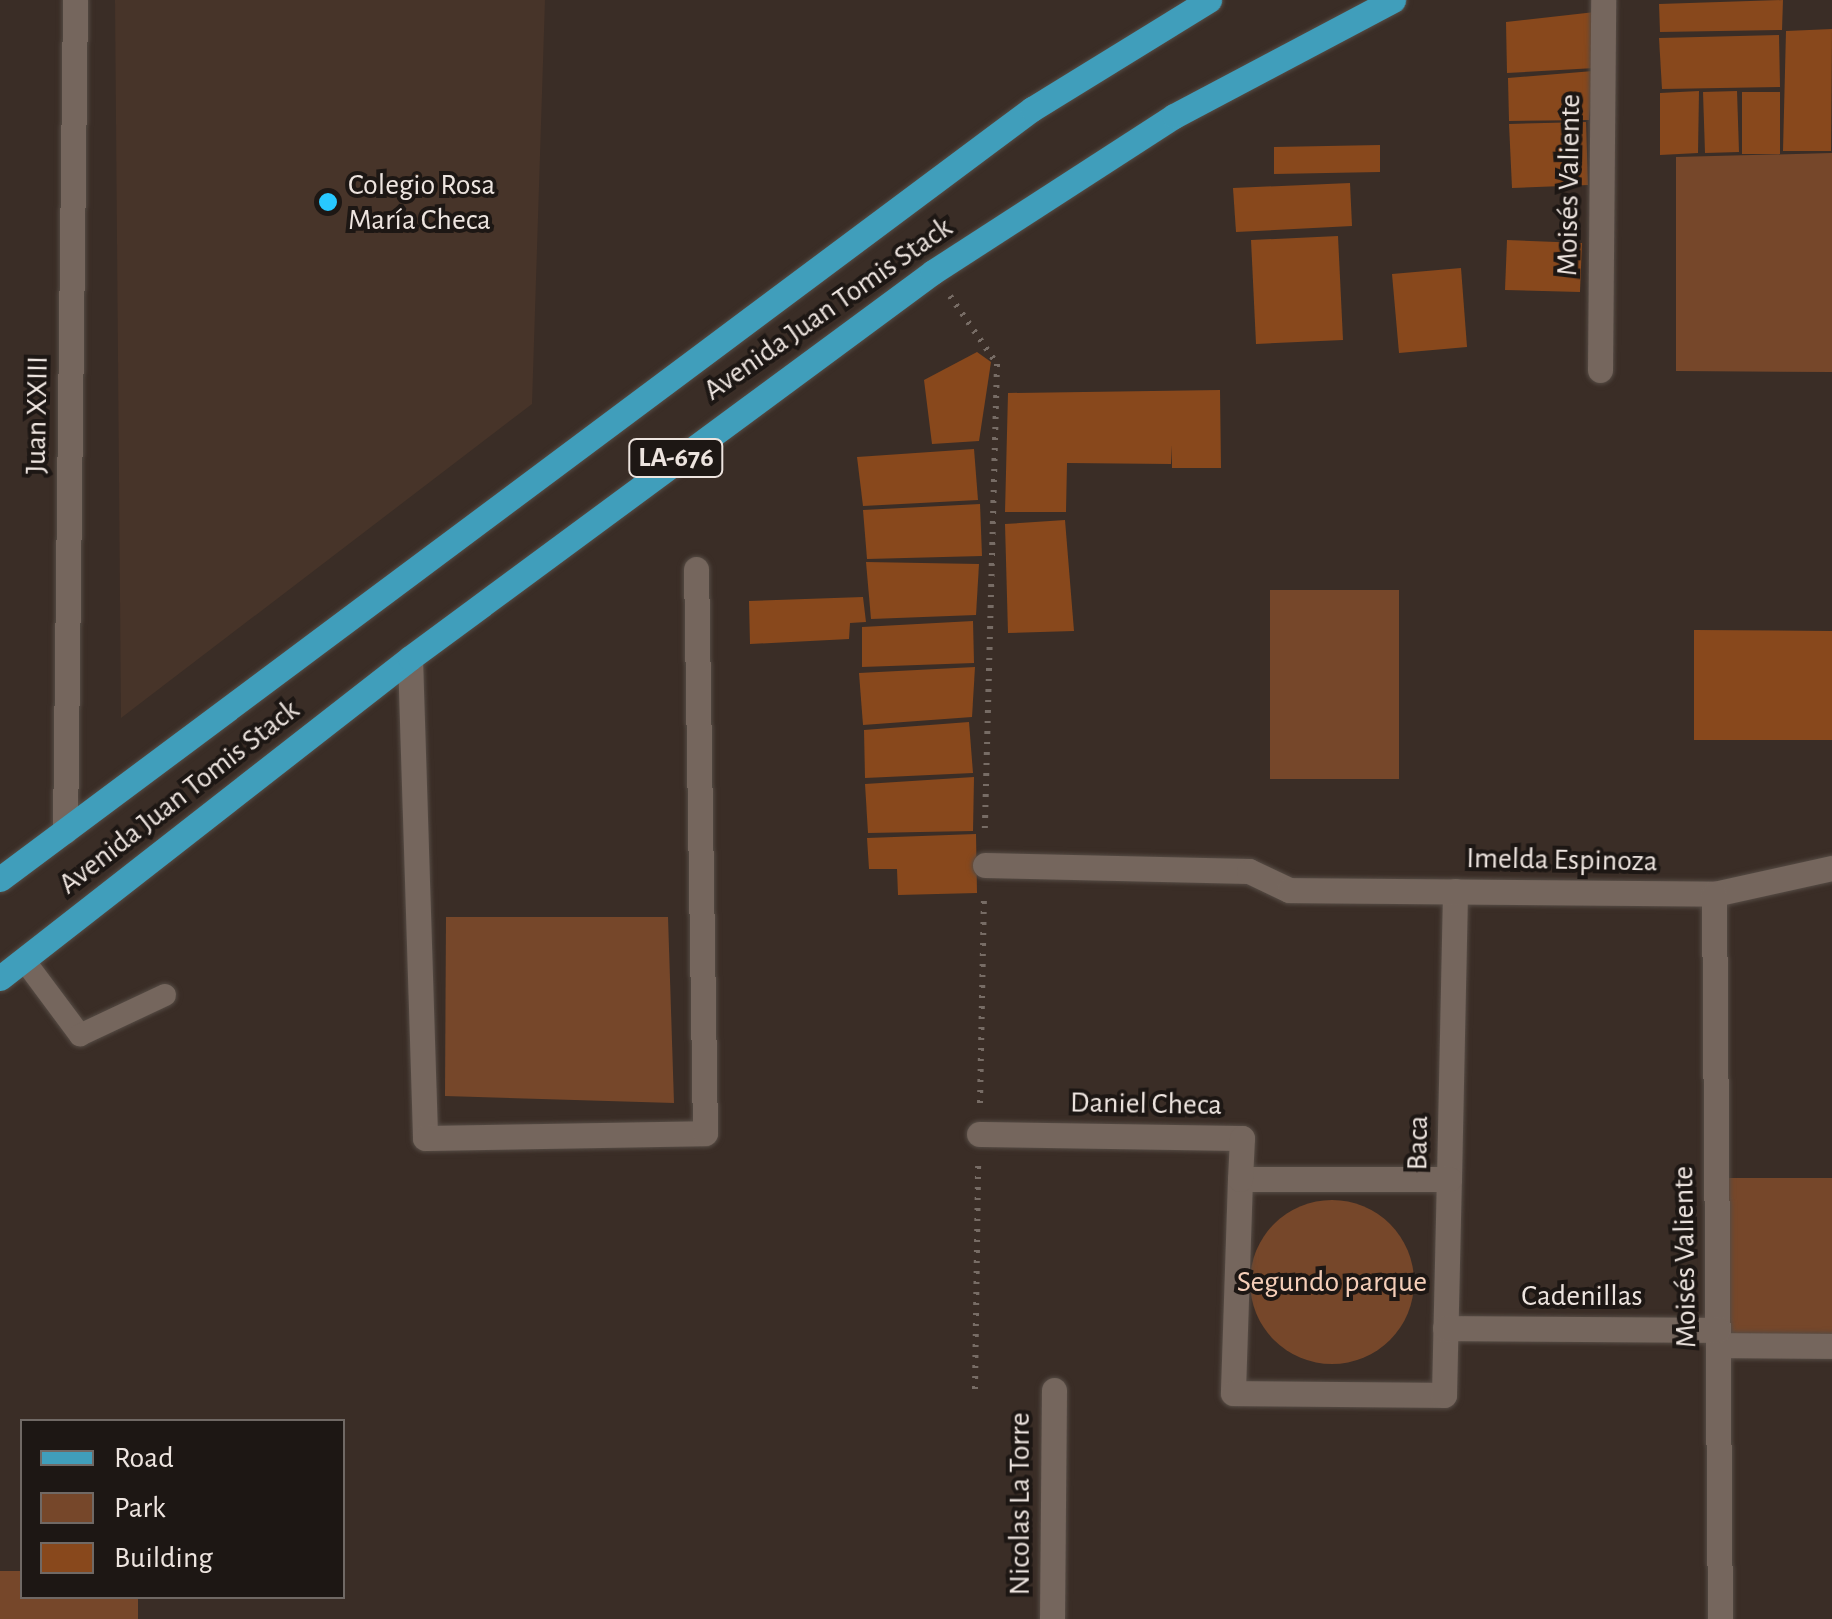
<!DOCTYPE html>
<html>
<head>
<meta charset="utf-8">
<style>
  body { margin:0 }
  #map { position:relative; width:1832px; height:1619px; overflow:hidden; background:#3a2d26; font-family:"Alegreya Sans",sans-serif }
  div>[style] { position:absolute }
  .built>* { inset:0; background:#473429 }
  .green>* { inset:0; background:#76472a }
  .round { border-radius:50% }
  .building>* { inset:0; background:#88481c }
  .path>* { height:6px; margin-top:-3px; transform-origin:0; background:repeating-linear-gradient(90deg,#776c65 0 2.5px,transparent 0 10.5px) }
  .roads { filter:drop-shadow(0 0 2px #564c45) drop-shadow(0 0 2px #564c45) }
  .service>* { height:22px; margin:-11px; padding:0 11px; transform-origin:11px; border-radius:11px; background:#75665d }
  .pedestrian>* { height:25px; margin:-12.5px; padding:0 12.5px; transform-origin:12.5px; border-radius:12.5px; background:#75665d }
  .minor>* { height:25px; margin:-12.5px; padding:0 12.5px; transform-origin:12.5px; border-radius:12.5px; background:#75665d }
  .primary>* { height:25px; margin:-12.5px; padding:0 12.5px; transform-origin:12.5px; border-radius:12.5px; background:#409ebb }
  .dots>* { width:28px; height:28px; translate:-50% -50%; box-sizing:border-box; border:5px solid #1d1714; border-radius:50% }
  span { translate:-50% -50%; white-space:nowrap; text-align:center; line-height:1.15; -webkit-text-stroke:8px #1d1714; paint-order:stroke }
  .shield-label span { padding:2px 8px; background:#1d1714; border:2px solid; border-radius:8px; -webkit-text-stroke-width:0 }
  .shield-label { font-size:28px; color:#ede4df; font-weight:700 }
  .poi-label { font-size:30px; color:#ede4df }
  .left { translate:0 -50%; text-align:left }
  .street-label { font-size:30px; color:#ede4df }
  .park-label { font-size:30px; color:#f5ceb8 }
  .legend { position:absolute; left:20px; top:1419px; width:325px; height:180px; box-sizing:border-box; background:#1d1714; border:2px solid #706965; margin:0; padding:12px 18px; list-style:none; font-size:30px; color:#ede4df }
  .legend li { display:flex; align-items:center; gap:20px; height:50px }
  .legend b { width:50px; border:2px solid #706965 }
</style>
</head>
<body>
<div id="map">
  <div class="built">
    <div style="clip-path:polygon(115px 0,545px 0,532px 404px,121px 718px)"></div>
  </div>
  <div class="green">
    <div style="clip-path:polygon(1832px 153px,1832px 372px,1676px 371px,1676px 157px)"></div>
    <div style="clip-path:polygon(1270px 590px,1399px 590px,1399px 779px,1270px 779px)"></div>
    <div style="clip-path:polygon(446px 917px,668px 917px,674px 1103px,445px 1096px)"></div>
    <div style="clip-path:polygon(1728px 1178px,1832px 1178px,1832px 1337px,1728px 1337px)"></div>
    <div class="round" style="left:1250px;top:1200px;width:164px;height:164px"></div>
    <div style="clip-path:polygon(0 1571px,22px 1571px,22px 1596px,138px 1597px,138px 1619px,0 1619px)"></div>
  </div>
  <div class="building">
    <div style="clip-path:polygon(1783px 0,1782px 30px,1660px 32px,1659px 4px)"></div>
    <div style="clip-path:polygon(1595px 12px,1595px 68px,1507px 73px,1506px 22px)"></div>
    <div style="clip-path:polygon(1832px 29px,1831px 151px,1783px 151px,1786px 31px)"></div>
    <div style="clip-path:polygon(1779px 35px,1780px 87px,1662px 89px,1659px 38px)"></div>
    <div style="clip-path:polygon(1593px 71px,1589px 120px,1509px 121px,1508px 78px)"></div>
    <div style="clip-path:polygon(1699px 91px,1698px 153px,1660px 155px,1660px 93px)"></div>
    <div style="clip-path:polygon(1737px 91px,1739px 152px,1705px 153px,1703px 92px)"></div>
    <div style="clip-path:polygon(1742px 92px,1780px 92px,1780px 154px,1742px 154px)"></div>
    <div style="clip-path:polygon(1586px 122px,1588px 185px,1512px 188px,1509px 124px)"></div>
    <div style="clip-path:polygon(1380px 145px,1380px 172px,1274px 174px,1274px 147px)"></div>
    <div style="clip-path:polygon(1350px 183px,1352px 226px,1236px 232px,1233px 188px)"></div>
    <div style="clip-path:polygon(1338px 236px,1343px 340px,1256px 344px,1251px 240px)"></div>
    <div style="clip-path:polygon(1507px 240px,1582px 243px,1580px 292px,1505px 290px)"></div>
    <div style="clip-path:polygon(1461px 268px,1467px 347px,1399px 353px,1392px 274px)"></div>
    <div style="clip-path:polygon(977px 352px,991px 362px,979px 441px,932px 444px,924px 380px)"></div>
    <div style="clip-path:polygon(1220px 390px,1221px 468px,1172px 468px,1172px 445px,1171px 464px,1067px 463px,1066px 512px,1005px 512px,1008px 393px)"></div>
    <div style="clip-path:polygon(974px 449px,978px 500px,863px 506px,857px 457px)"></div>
    <div style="clip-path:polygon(980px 504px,982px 556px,867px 559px,863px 510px)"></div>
    <div style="clip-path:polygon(1065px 520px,1074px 631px,1008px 633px,1005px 524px)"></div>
    <div style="clip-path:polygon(866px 562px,979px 564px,976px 615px,871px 619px)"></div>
    <div style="clip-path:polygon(863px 597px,866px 622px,850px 623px,849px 639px,750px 644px,749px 601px)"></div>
    <div style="clip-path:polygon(973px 621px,974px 663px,862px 667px,862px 627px)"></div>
    <div style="clip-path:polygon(1694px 630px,1832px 631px,1832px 740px,1694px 740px)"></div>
    <div style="clip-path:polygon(975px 667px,972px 717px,863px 725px,859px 673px)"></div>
    <div style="clip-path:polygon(969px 722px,973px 773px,865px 778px,864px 730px)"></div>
    <div style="clip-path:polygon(974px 777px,973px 831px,868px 833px,865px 784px)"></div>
    <div style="clip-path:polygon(976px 834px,977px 893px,898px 895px,897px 869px,869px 869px,867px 838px)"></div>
  </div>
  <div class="path">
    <div style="left:950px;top:296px;width:83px;rotate:55.3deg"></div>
    <div style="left:997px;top:364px;width:469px;rotate:91.5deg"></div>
    <div style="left:980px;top:1103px;width:207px;rotate:-88.9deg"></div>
    <div style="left:975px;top:1389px;width:223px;rotate:-89.2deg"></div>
  </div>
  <div class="roads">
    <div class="service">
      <div style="left:24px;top:960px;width:94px;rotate:53.3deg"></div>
      <div style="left:80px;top:1035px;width:94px;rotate:-25.2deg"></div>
    </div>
    <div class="pedestrian">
      <div style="left:985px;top:865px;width:264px;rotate:1.3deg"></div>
      <div style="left:1249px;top:871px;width:44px;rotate:25.4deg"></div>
      <div style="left:979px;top:1134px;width:263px;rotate:0.9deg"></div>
      <div style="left:1449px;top:1179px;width:288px;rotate:-88.8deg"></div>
      <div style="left:1718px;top:1345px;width:114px;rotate:0.5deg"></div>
    </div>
    <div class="minor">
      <div style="left:1600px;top:370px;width:370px;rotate:-89.5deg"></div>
      <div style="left:410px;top:658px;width:480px;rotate:88.2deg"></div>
      <div style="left:425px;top:1138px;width:280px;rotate:-1deg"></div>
      <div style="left:705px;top:1133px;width:564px;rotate:-90.91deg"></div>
      <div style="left:65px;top:831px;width:831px;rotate:-89.31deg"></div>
      <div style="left:1289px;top:890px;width:425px;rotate:0.5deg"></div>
      <div style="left:1714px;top:894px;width:121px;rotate:-12.4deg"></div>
      <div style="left:1714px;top:894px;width:725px;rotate:89.53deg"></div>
      <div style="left:1240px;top:1179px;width:214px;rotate:91.9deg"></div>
      <div style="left:1233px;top:1393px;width:211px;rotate:0.5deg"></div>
      <div style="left:1444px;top:1395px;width:216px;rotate:-88.7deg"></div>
      <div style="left:1449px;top:1179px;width:209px;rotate:180deg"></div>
      <div style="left:1240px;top:1179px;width:41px;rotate:-87.2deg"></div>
      <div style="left:1445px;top:1328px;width:273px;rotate:0.4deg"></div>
      <div style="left:1052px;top:1619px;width:229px;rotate:-89.5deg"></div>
    </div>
    <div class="primary">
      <div style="left:0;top:879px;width:1288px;rotate:-36.73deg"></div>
      <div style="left:1032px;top:109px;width:208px;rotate:-31.6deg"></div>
      <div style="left:0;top:978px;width:520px;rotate:-37.97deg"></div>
      <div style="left:410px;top:658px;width:650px;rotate:-36.43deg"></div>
      <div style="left:933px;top:272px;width:287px;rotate:-32.9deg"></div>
      <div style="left:1174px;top:116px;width:248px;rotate:-27.9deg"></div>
    </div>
  </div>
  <div class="dots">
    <div style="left:328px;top:202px;background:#28c8ff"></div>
  </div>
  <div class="shield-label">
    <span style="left:676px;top:458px">LA-676</span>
  </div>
  <div class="poi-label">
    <span class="left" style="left:348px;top:202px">Colegio Rosa<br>María Checa</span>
  </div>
  <div class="street-label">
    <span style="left:1569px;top:185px;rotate:-89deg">Moisés Valiente</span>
    <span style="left:828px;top:309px;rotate:-35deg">Avenida Juan Tomis Stack</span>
    <span style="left:37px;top:415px;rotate:-89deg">Juan XXIII</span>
    <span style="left:179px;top:797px;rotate:-38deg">Avenida Juan Tomis Stack</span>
    <span style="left:1562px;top:860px;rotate:1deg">Imelda Espinoza</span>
    <span style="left:1146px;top:1104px;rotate:1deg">Daniel Checa</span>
    <span style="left:1418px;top:1143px;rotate:-89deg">Baca</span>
    <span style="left:1685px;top:1257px;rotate:-91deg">Moisés Valiente</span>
    <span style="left:1582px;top:1296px">Cadenillas</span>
    <span style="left:1020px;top:1504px;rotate:-90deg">Nicolas La Torre</span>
  </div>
  <div class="park-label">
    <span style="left:1332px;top:1282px">Segundo parque</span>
  </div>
  <ul class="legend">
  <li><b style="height:12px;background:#409ebb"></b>Road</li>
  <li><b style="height:28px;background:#76472a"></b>Park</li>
  <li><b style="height:28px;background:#88481c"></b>Building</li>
  </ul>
</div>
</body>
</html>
